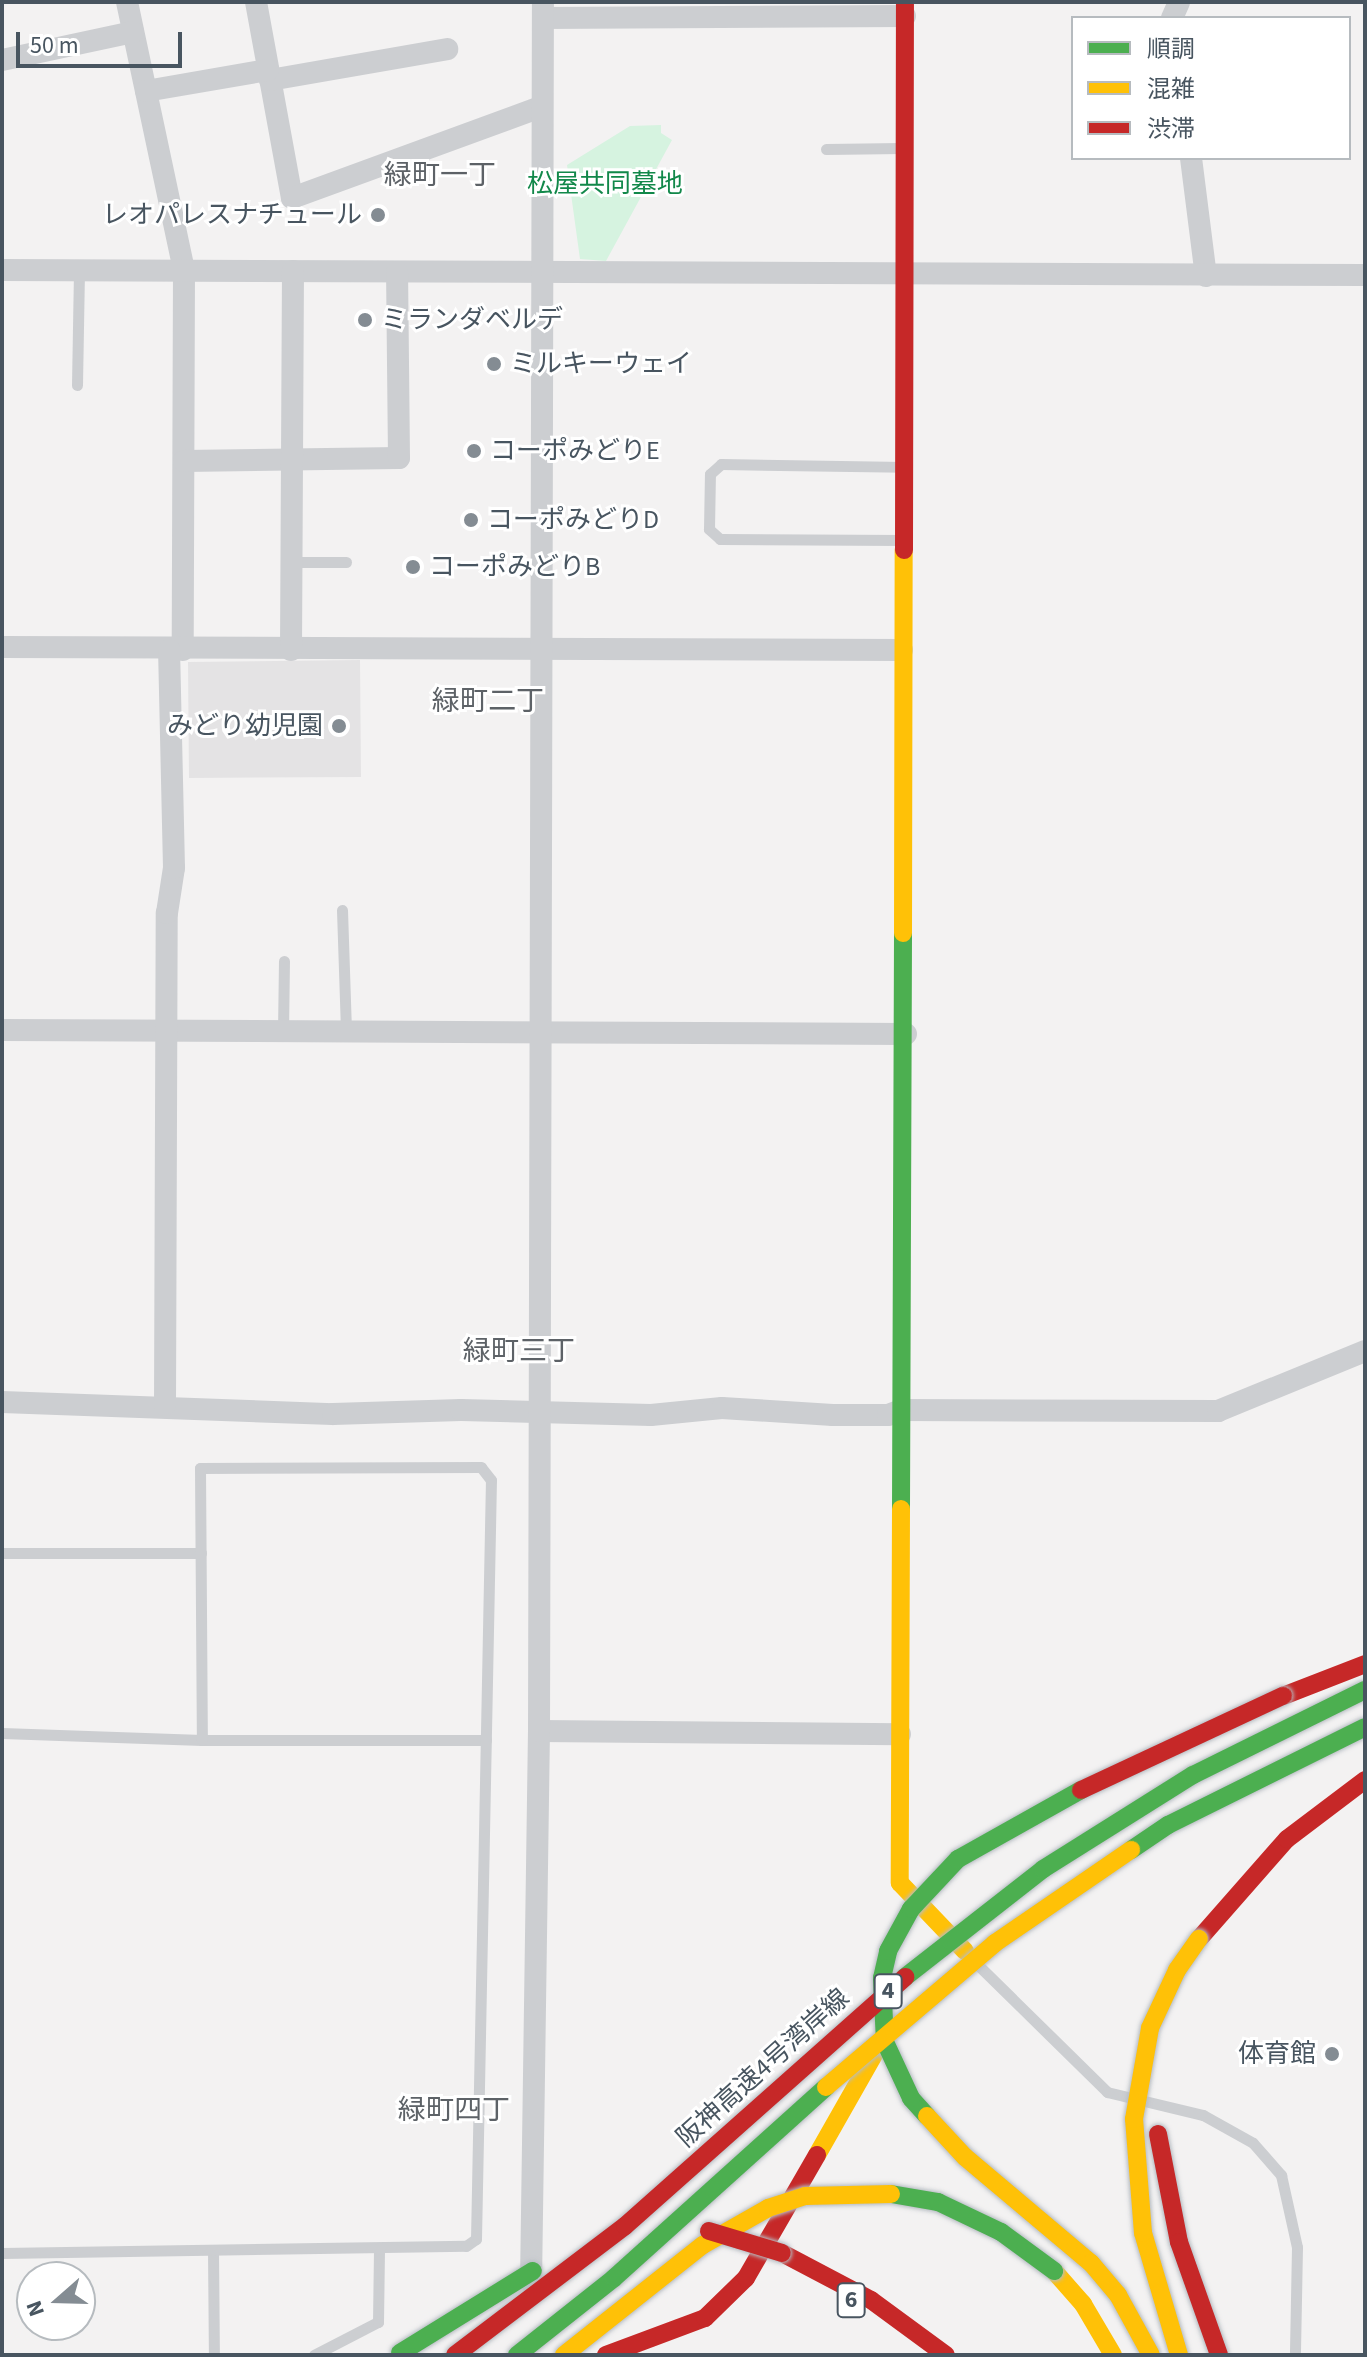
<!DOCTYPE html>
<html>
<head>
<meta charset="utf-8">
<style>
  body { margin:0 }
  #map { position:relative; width:1367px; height:2357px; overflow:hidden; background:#f3f2f2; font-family:"Source Sans 3","Noto Sans JP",sans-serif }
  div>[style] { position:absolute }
  .education>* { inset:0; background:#e4e3e4 }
  .green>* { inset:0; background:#d6f3e0 }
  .lane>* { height:11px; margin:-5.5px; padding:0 5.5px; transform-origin:5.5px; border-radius:5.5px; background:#ccced1 }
  .street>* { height:22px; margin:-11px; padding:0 11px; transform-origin:11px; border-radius:11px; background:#ccced1 }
  .fast>* { height:18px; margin:-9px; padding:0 9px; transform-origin:9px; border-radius:9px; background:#4caf50 }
  .slow>* { height:18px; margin:-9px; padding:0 9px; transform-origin:9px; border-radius:9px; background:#ffc107 }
  .jam>* { height:18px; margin:-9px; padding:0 9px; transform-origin:9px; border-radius:9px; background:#c62828 }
  .bridges { filter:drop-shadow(0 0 2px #b6bcc2) drop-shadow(0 0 2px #b6bcc2) }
  .fast-bridge>* { height:18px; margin:-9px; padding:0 9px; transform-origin:9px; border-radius:9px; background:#4caf50 }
  .slow-bridge>* { height:18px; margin:-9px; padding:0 9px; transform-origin:9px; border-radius:9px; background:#ffc107 }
  .jam-bridge>* { height:18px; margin:-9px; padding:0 9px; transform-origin:9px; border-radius:9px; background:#c62828 }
  .dots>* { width:22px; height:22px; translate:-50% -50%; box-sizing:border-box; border:4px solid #fff; border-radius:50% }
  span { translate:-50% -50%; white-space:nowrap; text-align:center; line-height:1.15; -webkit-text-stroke:6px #fff; paint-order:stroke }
  .shield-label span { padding:2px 6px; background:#fff; border:2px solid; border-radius:6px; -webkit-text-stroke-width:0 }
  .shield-label { font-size:24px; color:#485560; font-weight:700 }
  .park-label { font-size:26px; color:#12884a }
  .poi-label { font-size:26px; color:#485560 }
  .right { translate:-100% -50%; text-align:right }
  .left { translate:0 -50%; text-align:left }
  .street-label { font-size:26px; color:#485560 }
  .neighbourhood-label { font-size:28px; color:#5d6267 }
  .frame { position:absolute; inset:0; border:4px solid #485560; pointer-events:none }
  .legend { position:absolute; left:1071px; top:16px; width:280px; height:144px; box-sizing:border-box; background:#fff; border:2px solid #b6bbbf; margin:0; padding:10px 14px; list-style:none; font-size:24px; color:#485560 }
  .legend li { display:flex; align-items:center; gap:16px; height:40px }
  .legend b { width:40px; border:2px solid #b6bbbf }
  .north { position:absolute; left:16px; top:2261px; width:80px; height:80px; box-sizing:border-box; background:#fff; border:2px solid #b6bbbf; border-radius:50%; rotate:250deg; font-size:22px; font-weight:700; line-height:32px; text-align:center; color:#485560 }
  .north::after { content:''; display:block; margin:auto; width:28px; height:36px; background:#848c93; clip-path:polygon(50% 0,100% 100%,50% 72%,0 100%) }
  .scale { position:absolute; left:16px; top:32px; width:166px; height:36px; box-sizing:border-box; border:4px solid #485560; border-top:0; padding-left:10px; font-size:24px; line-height:28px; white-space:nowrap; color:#485560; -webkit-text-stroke:6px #fff; paint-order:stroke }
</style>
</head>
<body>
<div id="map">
  <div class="education">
    <div style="clip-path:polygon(360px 660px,361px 777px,189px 778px,188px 662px)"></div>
  </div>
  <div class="green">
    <div style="clip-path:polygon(661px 125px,661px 133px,672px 140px,606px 261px,580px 259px,567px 165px,630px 126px)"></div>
  </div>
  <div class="lane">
    <div style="left:826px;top:149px;width:75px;rotate:-0.8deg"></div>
    <div style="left:77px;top:385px;width:115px;rotate:-89deg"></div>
    <div style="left:903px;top:540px;width:183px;rotate:-179.7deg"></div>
    <div style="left:720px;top:539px;width:15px;rotate:-138deg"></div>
    <div style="left:709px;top:529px;width:55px;rotate:-89deg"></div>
    <div style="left:710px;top:474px;width:15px;rotate:-42deg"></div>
    <div style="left:721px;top:464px;width:183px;rotate:0.9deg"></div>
    <div style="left:292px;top:562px;width:54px"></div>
    <div style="left:342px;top:910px;width:122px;rotate:88.1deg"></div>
    <div style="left:283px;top:1032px;width:71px;rotate:-89.2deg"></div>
    <div style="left:2px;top:1553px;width:199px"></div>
    <div style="left:2px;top:1733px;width:200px;rotate:2deg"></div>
    <div style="left:202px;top:1740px;width:284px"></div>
    <div style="left:979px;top:1966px;width:180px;rotate:44.5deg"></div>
    <div style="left:1107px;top:2092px;width:99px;rotate:13.5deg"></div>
    <div style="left:1203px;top:2115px;width:57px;rotate:29.2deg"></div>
    <div style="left:1253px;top:2143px;width:43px;rotate:48.8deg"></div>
    <div style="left:1281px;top:2175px;width:74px;rotate:77.5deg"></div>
    <div style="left:1297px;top:2247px;width:108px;rotate:91.1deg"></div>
    <div style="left:213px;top:2250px;width:105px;rotate:89.5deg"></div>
    <div style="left:2px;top:2253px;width:464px;rotate:-0.9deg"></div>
    <div style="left:466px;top:2246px;width:12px;rotate:-35deg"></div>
    <div style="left:476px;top:2239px;width:759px;rotate:-88.87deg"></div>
    <div style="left:491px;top:1480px;width:16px;rotate:-128deg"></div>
    <div style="left:481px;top:1467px;width:281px;rotate:179.8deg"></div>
    <div style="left:200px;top:1468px;width:272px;rotate:89.6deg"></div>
    <div style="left:314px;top:2355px;width:72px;rotate:-27.3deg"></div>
    <div style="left:378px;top:2322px;width:74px;rotate:-89.2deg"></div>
  </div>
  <div class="street">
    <div style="left:127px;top:2px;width:275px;rotate:78deg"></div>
    <div style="left:184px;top:271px;width:379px;rotate:90.2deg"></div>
    <div style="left:256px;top:2px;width:199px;rotate:79.6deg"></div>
    <div style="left:292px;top:198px;width:265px;rotate:-20.1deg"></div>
    <div style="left:543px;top:18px;width:362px;rotate:-0.3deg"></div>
    <div style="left:1172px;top:18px;width:17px;rotate:-66deg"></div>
    <div style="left:2px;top:60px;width:134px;rotate:-12.1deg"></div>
    <div style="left:270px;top:80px;width:180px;rotate:-9.9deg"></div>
    <div style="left:146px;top:91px;width:124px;rotate:-9.8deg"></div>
    <div style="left:1191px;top:158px;width:119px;rotate:82.8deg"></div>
    <div style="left:2px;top:270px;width:1363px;rotate:0.21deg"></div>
    <div style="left:184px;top:461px;width:215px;rotate:-0.8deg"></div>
    <div style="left:399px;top:458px;width:186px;rotate:-90.6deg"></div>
    <div style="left:2px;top:647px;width:900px;rotate:0.19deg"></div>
    <div style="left:291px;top:650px;width:379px;rotate:-89.7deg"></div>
    <div style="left:2px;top:1030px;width:904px;rotate:0.25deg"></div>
    <div style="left:2px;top:1402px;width:331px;rotate:2.1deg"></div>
    <div style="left:333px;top:1414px;width:128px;rotate:-1.8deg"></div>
    <div style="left:461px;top:1410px;width:190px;rotate:1.5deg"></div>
    <div style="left:651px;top:1415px;width:71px;rotate:-5.6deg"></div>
    <div style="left:722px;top:1408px;width:111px;rotate:3.6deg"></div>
    <div style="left:833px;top:1415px;width:55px"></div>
    <div style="left:888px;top:1415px;width:14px;rotate:-21deg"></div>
    <div style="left:901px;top:1410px;width:317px;rotate:0.2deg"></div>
    <div style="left:1218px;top:1411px;width:159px;rotate:-22.2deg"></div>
    <div style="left:165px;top:1405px;width:492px;rotate:-89.8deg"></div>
    <div style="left:167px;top:913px;width:46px;rotate:-81.2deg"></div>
    <div style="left:174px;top:868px;width:218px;rotate:-91.3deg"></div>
    <div style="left:539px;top:1731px;width:361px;rotate:0.5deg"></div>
    <div style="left:531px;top:2282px;width:551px;rotate:-89.17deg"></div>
    <div style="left:539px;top:1731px;width:1729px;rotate:-89.87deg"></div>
  </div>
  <div class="fast">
    <div style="left:901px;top:1509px;width:576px;rotate:-89.8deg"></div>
  </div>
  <div class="slow">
    <div style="left:903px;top:933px;width:383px;rotate:-89.9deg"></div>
    <div style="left:901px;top:1509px;width:374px;rotate:90.2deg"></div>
    <div style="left:900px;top:1883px;width:94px;rotate:46.3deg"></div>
    <div style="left:817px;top:2155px;width:117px;rotate:-60.4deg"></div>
    <div style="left:1054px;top:2271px;width:44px;rotate:48.7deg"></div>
    <div style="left:1083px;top:2304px;width:59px;rotate:59.5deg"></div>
  </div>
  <div class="jam">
    <div style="left:904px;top:550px;width:548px;rotate:-89.9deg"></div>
    <div style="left:1283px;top:1696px;width:88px;rotate:-21.3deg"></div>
    <div style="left:1199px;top:1939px;width:133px;rotate:-48.7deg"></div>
    <div style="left:1287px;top:1839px;width:98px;rotate:-37.1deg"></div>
    <div style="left:782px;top:2253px;width:101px;rotate:27.8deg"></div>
    <div style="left:871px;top:2300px;width:93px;rotate:36.3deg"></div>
    <div style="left:606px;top:2355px;width:106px;rotate:-20.5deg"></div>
    <div style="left:705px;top:2318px;width:57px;rotate:-44.3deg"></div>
    <div style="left:746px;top:2278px;width:142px;rotate:-60deg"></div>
  </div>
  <div class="bridges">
    <div class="fast-bridge">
      <div style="left:1131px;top:1850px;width:45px;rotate:-34deg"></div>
      <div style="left:1168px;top:1825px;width:220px;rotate:-26.4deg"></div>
      <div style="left:905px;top:1977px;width:175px;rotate:-38deg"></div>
      <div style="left:1043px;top:1869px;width:177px;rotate:-32.1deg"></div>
      <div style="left:1193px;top:1775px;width:192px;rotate:-26.3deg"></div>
      <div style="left:927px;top:2116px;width:24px;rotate:-132deg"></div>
      <div style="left:911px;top:2098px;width:62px;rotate:-114.9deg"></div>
      <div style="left:885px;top:2042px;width:64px;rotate:-92.7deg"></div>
      <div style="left:882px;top:1978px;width:28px;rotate:-77deg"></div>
      <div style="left:888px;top:1951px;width:48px;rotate:-61.3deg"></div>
      <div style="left:911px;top:1909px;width:69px;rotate:-46.8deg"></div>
      <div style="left:958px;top:1859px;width:141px;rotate:-29.3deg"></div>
      <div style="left:891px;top:2194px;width:48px;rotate:9.7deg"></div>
      <div style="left:938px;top:2202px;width:70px;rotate:25.5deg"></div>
      <div style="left:1001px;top:2232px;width:66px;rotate:36.3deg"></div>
      <div style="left:400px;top:2353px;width:156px;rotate:-31.7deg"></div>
      <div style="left:517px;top:2355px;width:124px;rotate:-38.4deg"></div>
      <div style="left:614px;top:2278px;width:285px;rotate:-42deg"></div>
    </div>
    <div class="slow-bridge">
      <div style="left:826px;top:2087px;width:222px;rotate:-40.4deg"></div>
      <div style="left:995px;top:1943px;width:165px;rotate:-34.4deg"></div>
      <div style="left:927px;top:2116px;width:56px;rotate:47.2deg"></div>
      <div style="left:965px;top:2157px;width:165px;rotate:40.1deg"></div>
      <div style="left:1091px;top:2263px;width:42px;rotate:49.8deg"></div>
      <div style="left:1118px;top:2295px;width:68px;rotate:61.2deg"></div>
      <div style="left:564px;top:2355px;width:177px;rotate:-38.4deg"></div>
      <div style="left:703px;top:2245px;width:75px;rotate:-29.6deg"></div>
      <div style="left:768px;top:2208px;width:39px;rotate:-18deg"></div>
      <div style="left:805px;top:2196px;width:86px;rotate:-1.3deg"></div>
      <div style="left:1179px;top:2355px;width:127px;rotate:-106.4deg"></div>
      <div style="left:1143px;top:2233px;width:114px;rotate:-94.5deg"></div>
      <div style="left:1134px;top:2119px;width:92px;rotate:-80deg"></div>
      <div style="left:1150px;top:2028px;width:64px;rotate:-65deg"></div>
      <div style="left:1177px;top:1970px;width:38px;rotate:-55deg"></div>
    </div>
    <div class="jam-bridge">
      <div style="left:1081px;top:1790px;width:223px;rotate:-25deg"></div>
      <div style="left:1158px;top:2134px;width:110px;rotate:79deg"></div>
      <div style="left:1179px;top:2242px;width:120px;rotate:70.5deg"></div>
      <div style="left:709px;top:2231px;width:76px;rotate:16.8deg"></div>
      <div style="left:455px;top:2355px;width:213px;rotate:-37.2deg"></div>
      <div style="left:625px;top:2226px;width:375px;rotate:-41.6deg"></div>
    </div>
  </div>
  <div class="dots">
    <div style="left:378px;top:215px;background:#848c93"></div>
    <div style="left:365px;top:320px;background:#848c93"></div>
    <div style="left:494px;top:364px;background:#848c93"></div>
    <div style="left:474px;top:451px;background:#848c93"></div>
    <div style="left:471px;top:520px;background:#848c93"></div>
    <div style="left:413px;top:567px;background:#848c93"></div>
    <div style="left:339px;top:726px;background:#848c93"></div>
    <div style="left:1332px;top:2054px;background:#848c93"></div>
  </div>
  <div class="shield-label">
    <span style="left:888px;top:1991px">4</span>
    <span style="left:851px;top:2300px">6</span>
  </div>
  <div class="park-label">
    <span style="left:605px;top:184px">松屋共同墓地</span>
  </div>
  <div class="poi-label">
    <span class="right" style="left:362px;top:215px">レオパレスナチュール</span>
    <span class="left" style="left:381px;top:320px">ミランダベルデ</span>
    <span class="left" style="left:510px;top:364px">ミルキーウェイ</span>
    <span class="left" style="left:490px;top:451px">コーポみどりE</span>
    <span class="left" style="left:487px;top:520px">コーポみどりD</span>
    <span class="left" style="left:429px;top:567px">コーポみどりB</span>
    <span class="right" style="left:323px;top:726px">みどり幼児園</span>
    <span class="right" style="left:1316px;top:2054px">体育館</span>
  </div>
  <div class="street-label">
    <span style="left:763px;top:2068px;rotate:-42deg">阪神高速4号湾岸線</span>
  </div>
  <div class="neighbourhood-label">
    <span style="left:440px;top:175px">緑町一丁</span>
    <span style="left:488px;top:701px">緑町二丁</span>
    <span style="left:519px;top:1351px">緑町三丁</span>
    <span style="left:454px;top:2110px">緑町四丁</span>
  </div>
  <div class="frame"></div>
  <ul class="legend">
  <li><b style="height:10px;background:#4caf50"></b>順調</li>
  <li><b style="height:10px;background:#ffc107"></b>混雑</li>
  <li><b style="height:10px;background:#c62828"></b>渋滞</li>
  </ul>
  <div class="north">N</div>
  <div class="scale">50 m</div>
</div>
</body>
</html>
